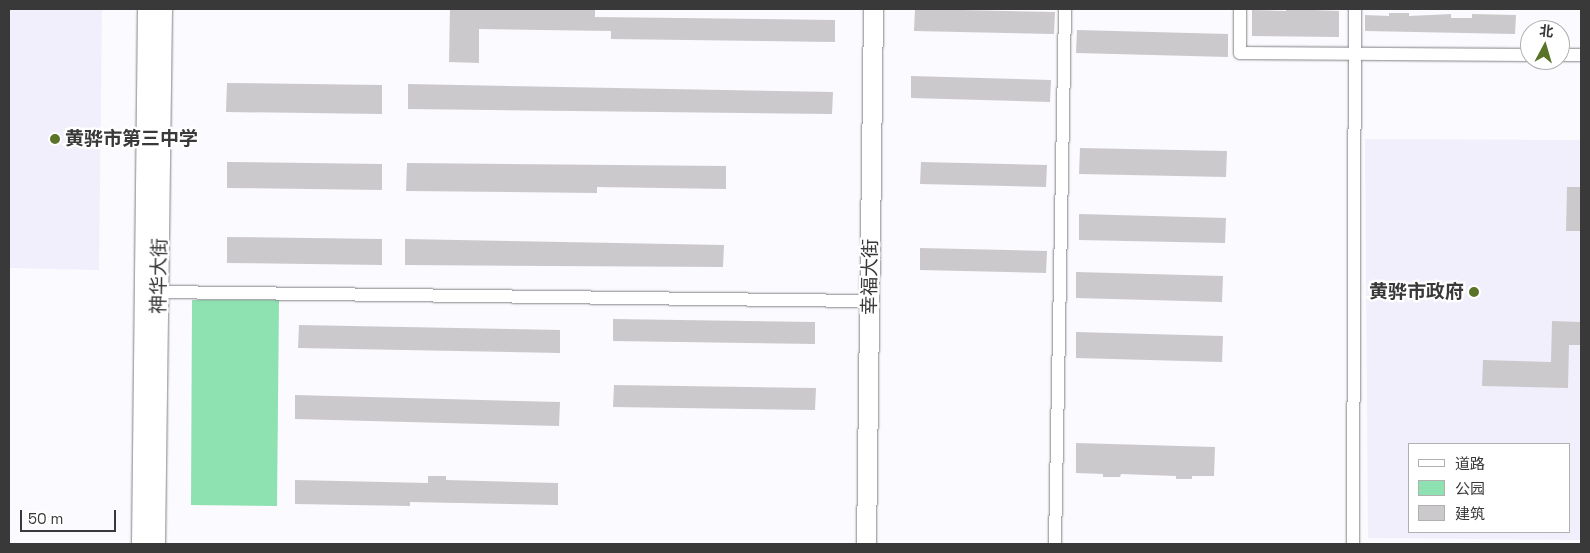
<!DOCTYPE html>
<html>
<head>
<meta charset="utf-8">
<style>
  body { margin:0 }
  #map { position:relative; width:1590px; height:553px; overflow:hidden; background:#fbfafe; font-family:"Space Grotesk","Noto Sans SC",sans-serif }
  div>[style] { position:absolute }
  .built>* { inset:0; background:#f0effb }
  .green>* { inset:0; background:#8ee1b1 }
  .building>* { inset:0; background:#ccc9cc }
  .roads { filter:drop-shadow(0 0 1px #818184) drop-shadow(0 0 1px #818184) }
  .street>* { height:12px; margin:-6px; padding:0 6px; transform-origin:6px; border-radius:6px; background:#fff }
  .secondary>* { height:19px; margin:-9.5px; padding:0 9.5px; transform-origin:9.5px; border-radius:9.5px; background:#fff }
  .dots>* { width:14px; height:14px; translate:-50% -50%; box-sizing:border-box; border:2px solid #fff; border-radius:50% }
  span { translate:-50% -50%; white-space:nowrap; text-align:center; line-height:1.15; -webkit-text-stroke:4.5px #fff; paint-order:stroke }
  .poi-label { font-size:19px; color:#39393a; font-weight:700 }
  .left { translate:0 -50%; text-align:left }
  .right { translate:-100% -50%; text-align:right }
  .street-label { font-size:19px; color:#39393a }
  .frame { position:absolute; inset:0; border:10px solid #39393a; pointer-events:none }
  .legend { position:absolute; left:1408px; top:443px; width:162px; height:90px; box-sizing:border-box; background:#fff; border:1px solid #b0b0b0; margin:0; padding:6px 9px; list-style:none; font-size:15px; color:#39393a }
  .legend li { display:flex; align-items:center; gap:10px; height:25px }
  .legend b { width:25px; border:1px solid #b0b0b0 }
  .north { position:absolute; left:1520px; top:20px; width:50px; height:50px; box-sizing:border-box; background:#fff; border:1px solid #b0b0b0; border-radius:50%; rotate:6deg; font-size:14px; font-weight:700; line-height:20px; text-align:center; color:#39393a }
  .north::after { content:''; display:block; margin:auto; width:18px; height:22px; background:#597428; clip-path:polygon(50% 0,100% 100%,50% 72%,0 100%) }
  .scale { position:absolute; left:20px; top:510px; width:96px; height:22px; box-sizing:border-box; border:2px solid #39393a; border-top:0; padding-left:6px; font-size:15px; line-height:18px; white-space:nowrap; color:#39393a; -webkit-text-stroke:4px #fff; paint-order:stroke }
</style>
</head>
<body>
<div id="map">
  <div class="built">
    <div style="clip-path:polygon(9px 9px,102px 9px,99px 270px,9px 268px)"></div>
    <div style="clip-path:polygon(evenodd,1365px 139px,1581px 140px,1581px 540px,1368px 538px,1365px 139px,1409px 444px,1569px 444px,1569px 532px,1409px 532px,1409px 444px)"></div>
  </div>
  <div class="green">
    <div style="clip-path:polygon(192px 300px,279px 300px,277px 506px,191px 505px)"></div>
  </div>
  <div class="building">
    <div style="clip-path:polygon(450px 9px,595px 9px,595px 17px,835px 20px,835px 42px,611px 39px,611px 31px,479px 29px,479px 63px,449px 62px)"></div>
    <div style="clip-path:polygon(915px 9px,1055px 12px,1054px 34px,914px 31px)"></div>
    <div style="clip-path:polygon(1286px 9px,1339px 11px,1339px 37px,1252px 36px,1252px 10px,1286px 11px)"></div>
    <div style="clip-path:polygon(1389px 13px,1409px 13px,1409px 16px,1451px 14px,1451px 18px,1472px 18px,1472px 14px,1516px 15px,1515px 34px,1365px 31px,1365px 15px,1389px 16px)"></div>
    <div style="clip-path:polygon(1077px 30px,1228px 34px,1228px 57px,1076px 53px)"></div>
    <div style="clip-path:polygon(911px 76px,1051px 80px,1050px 102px,911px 98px)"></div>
    <div style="clip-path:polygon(227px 83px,382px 85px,382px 114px,226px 112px)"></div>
    <div style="clip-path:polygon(408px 84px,833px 92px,832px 114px,408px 109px)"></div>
    <div style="clip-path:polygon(1080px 148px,1227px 151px,1226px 177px,1079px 174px)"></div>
    <div style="clip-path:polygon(227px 162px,382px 164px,382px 190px,227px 188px)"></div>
    <div style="clip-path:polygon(921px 162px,1047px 165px,1046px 187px,920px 184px)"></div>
    <div style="clip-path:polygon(407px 163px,726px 166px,726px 189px,597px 187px,597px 193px,406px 191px)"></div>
    <div style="clip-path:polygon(1567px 187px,1581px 187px,1581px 231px,1566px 231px)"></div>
    <div style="clip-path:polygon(1079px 214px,1226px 218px,1225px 243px,1079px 240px)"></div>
    <div style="clip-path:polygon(227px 237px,382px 239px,382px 265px,227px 263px)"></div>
    <div style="clip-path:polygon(405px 239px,724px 245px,723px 267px,405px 265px)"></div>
    <div style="clip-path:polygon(920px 248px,1047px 251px,1046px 273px,920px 270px)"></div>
    <div style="clip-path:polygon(1076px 272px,1223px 276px,1222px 302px,1076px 298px)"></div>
    <div style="clip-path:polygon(613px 319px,815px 322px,815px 344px,613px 341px)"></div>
    <div style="clip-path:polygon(1552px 321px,1581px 322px,1581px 345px,1569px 345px,1568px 388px,1482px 386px,1483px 360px,1551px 362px)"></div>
    <div style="clip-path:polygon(299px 325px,560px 330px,560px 353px,298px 348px)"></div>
    <div style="clip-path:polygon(1076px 332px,1223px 336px,1222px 362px,1076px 358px)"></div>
    <div style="clip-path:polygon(614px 385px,816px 388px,815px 410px,613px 407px)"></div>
    <div style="clip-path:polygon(295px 395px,560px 402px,559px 426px,295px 419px)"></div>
    <div style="clip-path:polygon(1076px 443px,1215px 447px,1214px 476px,1192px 476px,1192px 479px,1176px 479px,1176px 476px,1121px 474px,1120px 477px,1103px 477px,1103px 474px,1076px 473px)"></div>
    <div style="clip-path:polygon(428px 476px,446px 476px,446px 480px,558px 483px,558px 505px,410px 502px,410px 506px,295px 504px,295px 480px,428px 483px)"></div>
  </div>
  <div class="roads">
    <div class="street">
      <div style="left:1240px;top:9px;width:44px;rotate:90deg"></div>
      <div style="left:1240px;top:53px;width:290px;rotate:0.4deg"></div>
      <div style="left:1560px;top:55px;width:21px"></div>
      <div style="left:158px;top:292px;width:711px;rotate:0.73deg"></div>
      <div style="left:1055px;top:544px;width:535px;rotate:-88.93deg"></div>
      <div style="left:1353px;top:544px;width:535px;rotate:-89.79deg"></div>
    </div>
    <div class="secondary">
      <div style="left:141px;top:544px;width:535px;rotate:-89.36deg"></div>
      <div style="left:155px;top:544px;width:535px;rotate:-89.25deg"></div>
      <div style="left:866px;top:544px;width:535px;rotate:-89.25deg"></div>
    </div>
  </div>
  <div class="dots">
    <div style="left:55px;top:139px;background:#597428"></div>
    <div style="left:1474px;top:292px;background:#597428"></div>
  </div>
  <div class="poi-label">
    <span class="left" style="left:65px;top:139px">黄骅市第三中学</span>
    <span class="right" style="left:1464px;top:292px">黄骅市政府</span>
  </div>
  <div class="street-label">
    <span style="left:159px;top:276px;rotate:-89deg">神华大街</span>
    <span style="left:870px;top:277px;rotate:-89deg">幸福大街</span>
  </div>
  <div class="frame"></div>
  <ul class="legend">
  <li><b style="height:6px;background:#fff"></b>道路</li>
  <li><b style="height:14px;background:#8ee1b1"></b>公园</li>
  <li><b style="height:14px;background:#ccc9cc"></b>建筑</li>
  </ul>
  <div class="north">北</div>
  <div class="scale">50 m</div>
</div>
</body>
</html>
